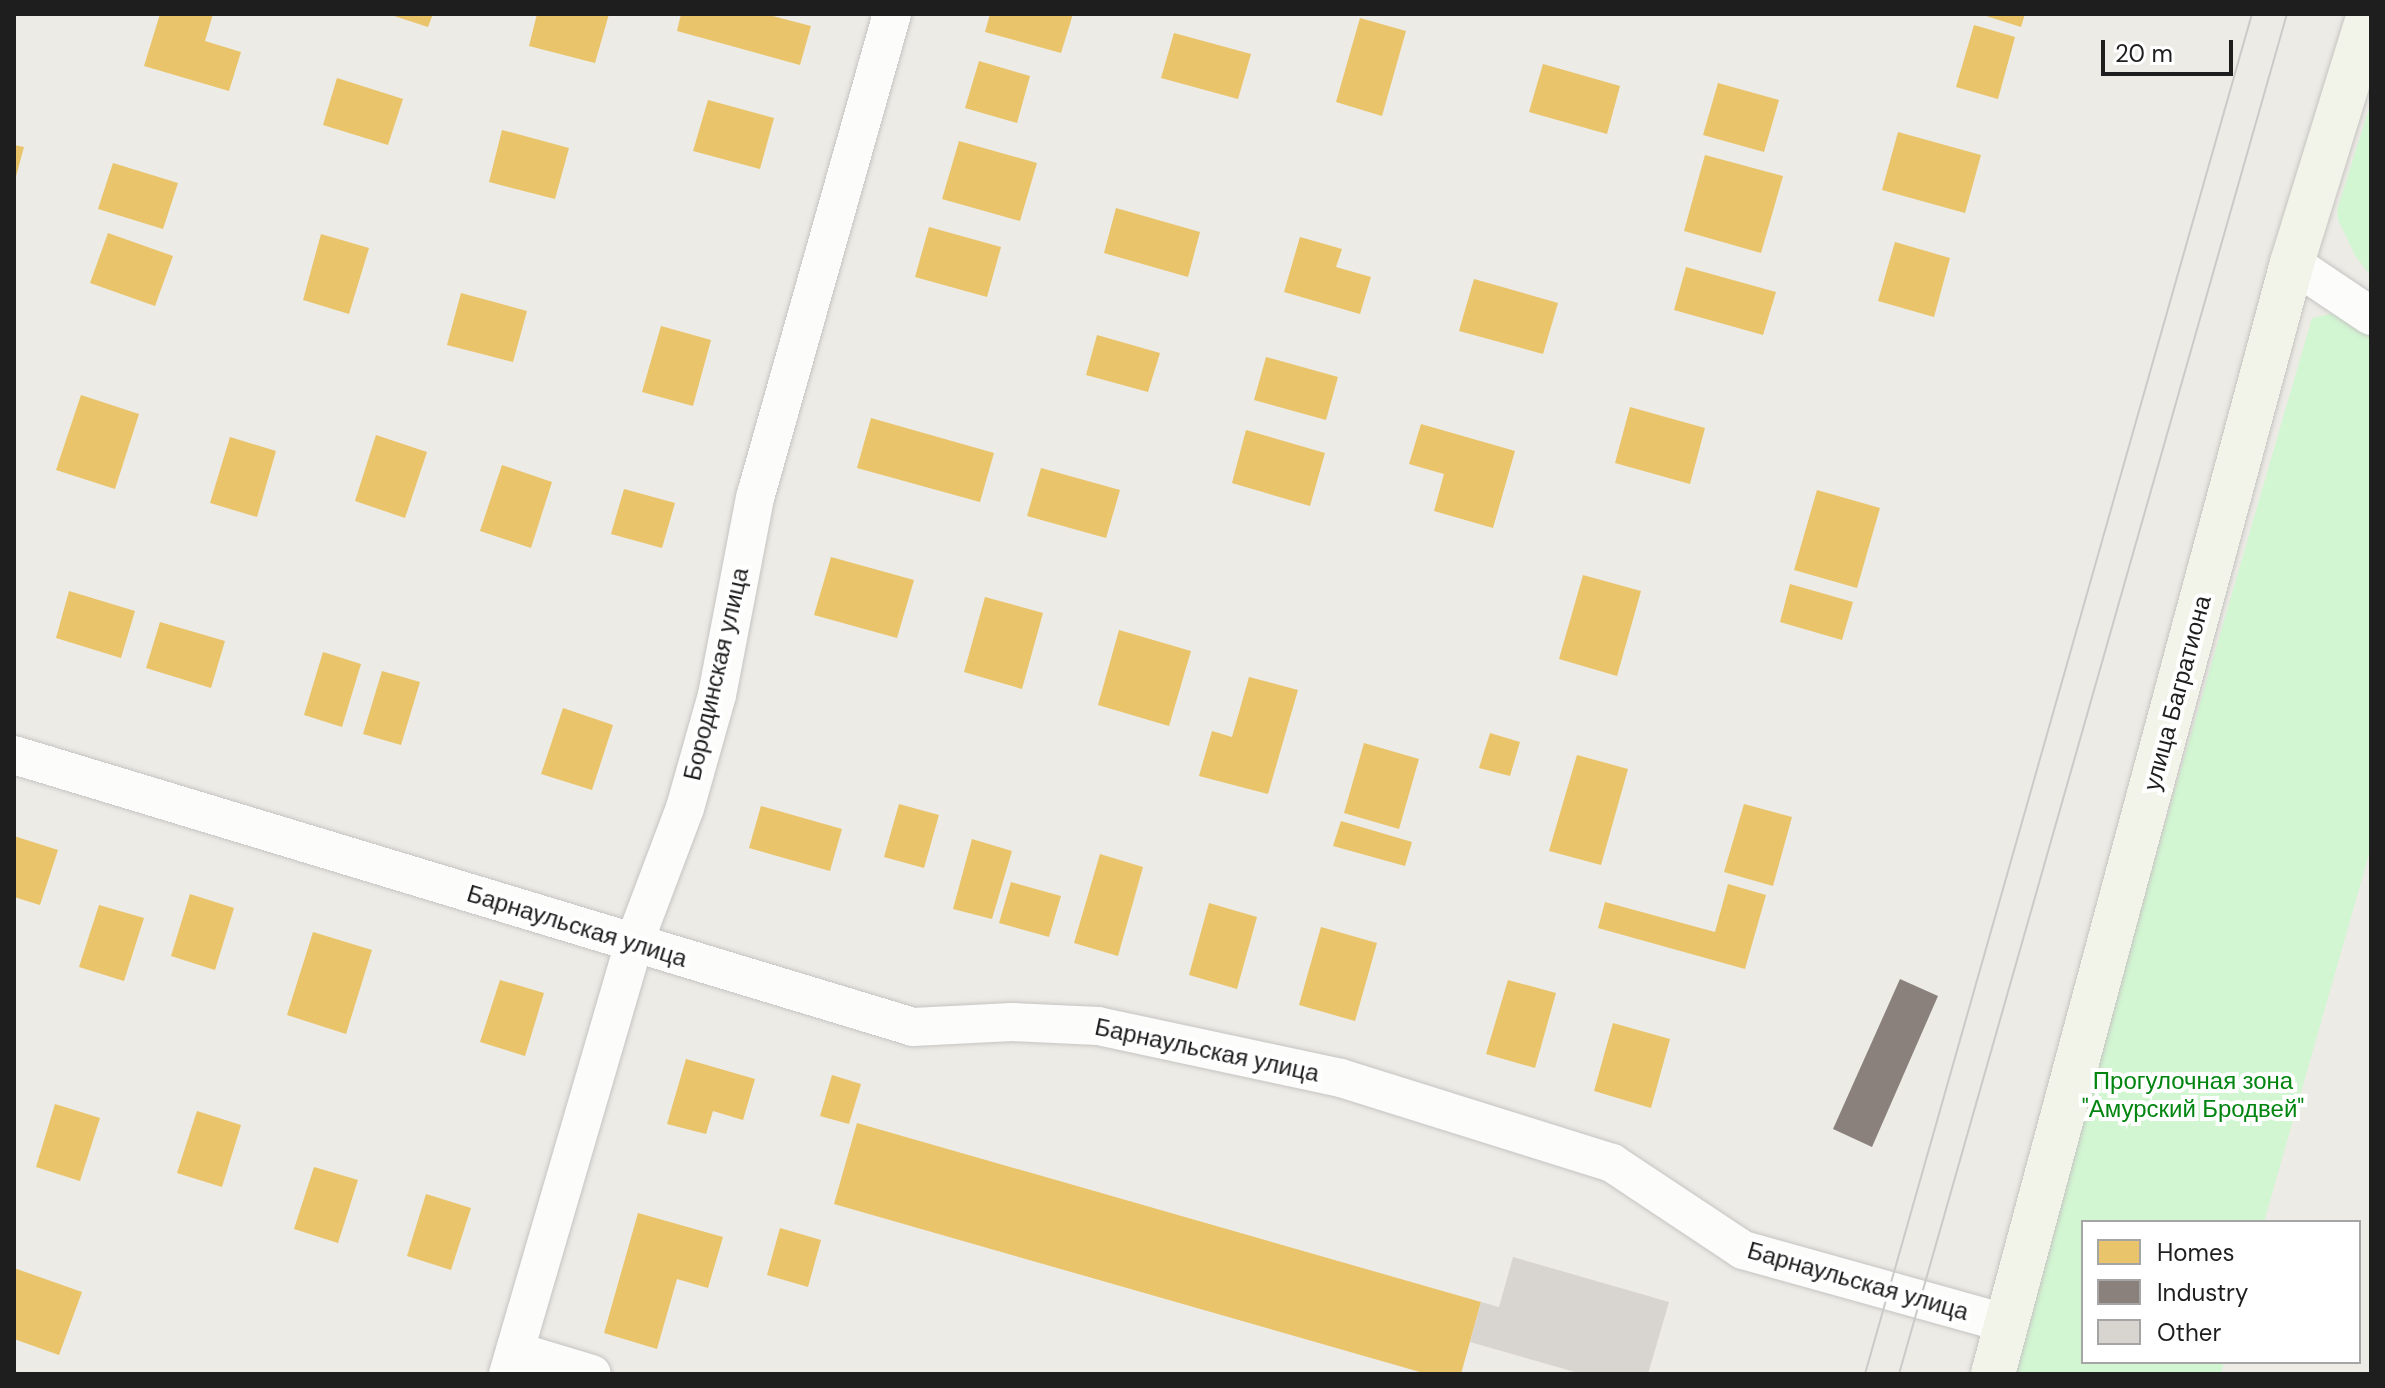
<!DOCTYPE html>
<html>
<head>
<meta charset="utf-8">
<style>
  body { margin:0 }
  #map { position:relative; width:2385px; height:1388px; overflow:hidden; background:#edebe6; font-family:"DM Sans",sans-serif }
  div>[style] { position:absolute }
  .park>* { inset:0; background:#d2f5d2 }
  .homes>* { inset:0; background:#e9c46a }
  .industry>* { inset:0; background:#8a817c }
  .building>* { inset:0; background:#d8d4d0 }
  .roads { filter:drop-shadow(0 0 2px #c5c4c2) drop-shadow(0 0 2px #c5c4c2) }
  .street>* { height:38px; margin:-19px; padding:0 19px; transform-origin:19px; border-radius:19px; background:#fcfcfb }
  .secondary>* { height:44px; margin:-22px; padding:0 22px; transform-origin:22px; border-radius:22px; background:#f3f4e9 }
  .tram>* { height:2px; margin:-1px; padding:0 1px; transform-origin:1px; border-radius:1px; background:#cacac9 }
  span { translate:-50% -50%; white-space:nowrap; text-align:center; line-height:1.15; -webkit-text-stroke:8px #fff; paint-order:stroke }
  .street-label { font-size:24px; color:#1e1e1e }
  .park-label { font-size:24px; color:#028510 }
  .frame { position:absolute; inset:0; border:16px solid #1e1e1e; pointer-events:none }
  .legend { position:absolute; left:2081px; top:1220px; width:280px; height:144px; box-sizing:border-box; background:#fff; border:2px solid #a5a5a5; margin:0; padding:10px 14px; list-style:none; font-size:24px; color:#1e1e1e }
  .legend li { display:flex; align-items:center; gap:16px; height:40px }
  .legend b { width:40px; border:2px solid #a5a5a5 }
  .scale { position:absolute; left:2101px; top:40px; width:132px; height:36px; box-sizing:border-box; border:4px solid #1e1e1e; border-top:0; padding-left:10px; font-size:24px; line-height:28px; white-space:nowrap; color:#1e1e1e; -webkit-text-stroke:6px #fff; paint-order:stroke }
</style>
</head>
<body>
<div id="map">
  <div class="park">
    <div style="clip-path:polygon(2371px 102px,2371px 276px,2356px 257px,2338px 220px,2337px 210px)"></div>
    <div style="clip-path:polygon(2334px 313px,2356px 325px,2371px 338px,2371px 847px,2264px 1222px,2083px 1222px,2083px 1362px,2224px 1362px,2221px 1374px,2005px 1374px,2312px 318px)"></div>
  </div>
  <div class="homes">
    <div style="clip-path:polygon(160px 14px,213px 14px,205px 41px,241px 52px,229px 91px,144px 66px)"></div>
    <div style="clip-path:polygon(388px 14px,433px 14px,428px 27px)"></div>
    <div style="clip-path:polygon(537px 14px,609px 14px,595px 63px,529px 46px)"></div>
    <div style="clip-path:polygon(681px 14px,765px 14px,811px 26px,800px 65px,677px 31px)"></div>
    <div style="clip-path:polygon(990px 14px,1073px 14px,1061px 53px,985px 32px)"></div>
    <div style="clip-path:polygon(1980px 14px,2025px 14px,2021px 27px)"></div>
    <div style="clip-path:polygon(1360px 18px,1406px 31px,1382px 116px,1336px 102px)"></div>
    <div style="clip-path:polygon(1974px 25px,2015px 37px,1998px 99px,1956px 87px)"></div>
    <div style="clip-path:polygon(1174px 33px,1251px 54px,1238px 99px,1161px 78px)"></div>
    <div style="clip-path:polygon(979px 61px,1030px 76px,1017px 123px,965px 108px)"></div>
    <div style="clip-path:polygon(1543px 64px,1620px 86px,1607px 134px,1529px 112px)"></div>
    <div style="clip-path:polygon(337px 78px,403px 99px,388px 145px,323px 125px)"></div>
    <div style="clip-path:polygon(1718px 83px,1779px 100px,1764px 152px,1703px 135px)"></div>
    <div style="clip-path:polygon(708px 100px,774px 118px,760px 169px,693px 151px)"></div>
    <div style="clip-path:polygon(502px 130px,569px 148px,555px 199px,489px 182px)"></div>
    <div style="clip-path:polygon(1898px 132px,1981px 155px,1965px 213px,1882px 190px)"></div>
    <div style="clip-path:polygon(959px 141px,1037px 163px,1020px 221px,942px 199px)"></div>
    <div style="clip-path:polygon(14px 145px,24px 147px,15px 180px,14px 179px)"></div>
    <div style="clip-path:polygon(1705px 155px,1783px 176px,1761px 253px,1684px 231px)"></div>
    <div style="clip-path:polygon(113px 163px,178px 183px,163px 229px,98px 209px)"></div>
    <div style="clip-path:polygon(1116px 208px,1200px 232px,1188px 277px,1104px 253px)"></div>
    <div style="clip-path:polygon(929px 227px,1001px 247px,987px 297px,915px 277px)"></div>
    <div style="clip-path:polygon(108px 233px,173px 256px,155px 306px,90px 283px)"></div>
    <div style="clip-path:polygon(321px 234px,369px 248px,349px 314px,303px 300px)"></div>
    <div style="clip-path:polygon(1300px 237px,1342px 249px,1336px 267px,1371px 277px,1360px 314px,1284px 292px)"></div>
    <div style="clip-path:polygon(1895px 242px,1950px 258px,1934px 317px,1878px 301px)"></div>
    <div style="clip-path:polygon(1686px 267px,1776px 292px,1763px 335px,1674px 310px)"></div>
    <div style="clip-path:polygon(1474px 279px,1558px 303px,1543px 354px,1459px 331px)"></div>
    <div style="clip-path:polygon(461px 293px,527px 311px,513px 362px,447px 345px)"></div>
    <div style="clip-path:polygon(661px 326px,711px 340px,693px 406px,642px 392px)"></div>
    <div style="clip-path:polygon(1097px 335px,1160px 353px,1148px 392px,1086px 375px)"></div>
    <div style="clip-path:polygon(1266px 357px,1338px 377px,1326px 420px,1254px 400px)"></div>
    <div style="clip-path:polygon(81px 395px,139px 414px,115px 489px,56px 470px)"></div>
    <div style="clip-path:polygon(1630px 407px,1705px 428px,1690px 484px,1615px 463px)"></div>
    <div style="clip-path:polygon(871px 418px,994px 453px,980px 502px,857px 468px)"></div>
    <div style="clip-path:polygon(1421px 424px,1515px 451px,1493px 528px,1434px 511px,1444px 474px,1409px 464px)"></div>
    <div style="clip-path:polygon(1246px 430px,1325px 453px,1310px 506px,1232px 483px)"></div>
    <div style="clip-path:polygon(376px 435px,427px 452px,405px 518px,355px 501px)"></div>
    <div style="clip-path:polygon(230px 437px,276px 451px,257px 517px,210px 503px)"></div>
    <div style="clip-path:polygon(502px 465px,552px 482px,531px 548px,480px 531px)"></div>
    <div style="clip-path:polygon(1041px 468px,1120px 490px,1106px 538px,1027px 516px)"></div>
    <div style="clip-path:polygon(624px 489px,675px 503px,662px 548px,611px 534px)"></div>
    <div style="clip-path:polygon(1817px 490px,1880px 508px,1857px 588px,1794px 570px)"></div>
    <div style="clip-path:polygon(831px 557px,914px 580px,897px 638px,814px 615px)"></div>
    <div style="clip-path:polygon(1583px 575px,1641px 591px,1617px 676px,1559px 659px)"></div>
    <div style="clip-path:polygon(1790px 584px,1853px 602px,1842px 640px,1780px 622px)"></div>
    <div style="clip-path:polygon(69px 591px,135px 611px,121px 658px,56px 638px)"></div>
    <div style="clip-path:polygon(985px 597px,1043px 613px,1022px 689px,964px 672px)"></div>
    <div style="clip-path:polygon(160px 622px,225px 641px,211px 688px,146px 668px)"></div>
    <div style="clip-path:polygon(1119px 630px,1191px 651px,1169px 726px,1098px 705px)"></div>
    <div style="clip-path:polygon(323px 652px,361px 664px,342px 727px,304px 715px)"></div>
    <div style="clip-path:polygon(382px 671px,420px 682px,401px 745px,363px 734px)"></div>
    <div style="clip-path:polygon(1249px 677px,1298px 690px,1268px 794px,1199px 776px,1212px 731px,1232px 737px)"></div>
    <div style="clip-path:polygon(563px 708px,613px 725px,592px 790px,541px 774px)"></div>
    <div style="clip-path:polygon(1490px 733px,1520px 742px,1510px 776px,1479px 768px)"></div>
    <div style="clip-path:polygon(1364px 743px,1419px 759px,1399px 829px,1344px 813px)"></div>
    <div style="clip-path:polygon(1577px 755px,1628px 769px,1601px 865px,1549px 851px)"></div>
    <div style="clip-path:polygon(899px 804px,939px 815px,924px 868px,884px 857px)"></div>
    <div style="clip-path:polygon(1744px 804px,1792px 817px,1773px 886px,1724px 872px)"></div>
    <div style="clip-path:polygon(761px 806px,842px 829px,830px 871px,749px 848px)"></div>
    <div style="clip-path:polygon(1341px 821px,1412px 842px,1405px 866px,1333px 846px)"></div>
    <div style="clip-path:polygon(14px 836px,58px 850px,40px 905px,14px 897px)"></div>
    <div style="clip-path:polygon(972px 839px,1012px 851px,992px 919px,953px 909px)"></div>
    <div style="clip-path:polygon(1100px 854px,1143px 867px,1118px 956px,1074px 943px)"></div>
    <div style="clip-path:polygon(1011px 882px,1061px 896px,1049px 937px,999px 923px)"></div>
    <div style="clip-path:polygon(1728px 884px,1766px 895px,1745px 969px,1598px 928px,1605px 902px,1715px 932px)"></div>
    <div style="clip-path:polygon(190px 894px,234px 908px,215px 970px,171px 956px)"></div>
    <div style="clip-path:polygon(1209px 903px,1257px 917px,1237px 989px,1189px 975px)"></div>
    <div style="clip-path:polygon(99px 905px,144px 918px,124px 981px,79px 967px)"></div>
    <div style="clip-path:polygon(1321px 927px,1377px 943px,1355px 1021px,1299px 1005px)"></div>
    <div style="clip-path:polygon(313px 932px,372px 950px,346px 1034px,287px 1015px)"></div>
    <div style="clip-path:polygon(500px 980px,544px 993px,525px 1056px,480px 1042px)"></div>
    <div style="clip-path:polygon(1508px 980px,1556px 993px,1535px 1068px,1486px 1054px)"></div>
    <div style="clip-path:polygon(1613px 1023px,1670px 1039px,1651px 1108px,1594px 1091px)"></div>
    <div style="clip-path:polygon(686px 1059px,755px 1079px,743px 1120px,713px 1111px,706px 1134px,667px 1124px)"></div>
    <div style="clip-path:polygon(832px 1075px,861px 1084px,849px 1124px,820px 1116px)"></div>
    <div style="clip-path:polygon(55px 1104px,100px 1118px,80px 1181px,36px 1167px)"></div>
    <div style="clip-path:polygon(197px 1111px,241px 1125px,222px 1187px,177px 1173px)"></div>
    <div style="clip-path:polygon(857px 1123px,1481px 1302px,1461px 1374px,1427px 1374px,834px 1204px)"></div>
    <div style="clip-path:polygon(314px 1167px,358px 1180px,338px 1243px,294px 1229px)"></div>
    <div style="clip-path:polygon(426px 1194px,471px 1208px,451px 1270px,407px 1256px)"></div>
    <div style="clip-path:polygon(638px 1213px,723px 1237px,708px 1288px,677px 1279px,657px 1349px,604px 1333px)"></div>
    <div style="clip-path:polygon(780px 1228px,821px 1240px,808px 1287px,767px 1275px)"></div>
    <div style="clip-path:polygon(14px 1268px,82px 1292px,59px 1355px,14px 1339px)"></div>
  </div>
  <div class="industry">
    <div style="clip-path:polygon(1900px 979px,1938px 996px,1872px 1147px,1833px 1129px)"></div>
  </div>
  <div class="building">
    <div style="clip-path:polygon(1513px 1257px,1669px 1302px,1648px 1374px,1582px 1374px,1470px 1342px,1481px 1302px,1499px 1307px)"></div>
  </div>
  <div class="roads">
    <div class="street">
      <div style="left:2292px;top:263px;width:95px;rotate:33.9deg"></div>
      <div style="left:14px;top:755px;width:939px;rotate:16.83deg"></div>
      <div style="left:913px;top:1027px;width:99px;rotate:-2.9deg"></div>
      <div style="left:1012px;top:1022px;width:86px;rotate:2.7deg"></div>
      <div style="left:1098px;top:1026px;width:249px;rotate:12.1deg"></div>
      <div style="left:1341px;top:1078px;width:284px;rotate:17.4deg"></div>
      <div style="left:1612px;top:1163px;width:157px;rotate:33.6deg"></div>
      <div style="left:1743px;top:1250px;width:275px;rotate:15.6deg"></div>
      <div style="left:515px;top:1351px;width:80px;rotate:16.6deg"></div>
      <div style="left:508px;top:1374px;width:449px;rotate:-73.7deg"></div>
      <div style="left:634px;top:943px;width:144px;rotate:-69.3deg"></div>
      <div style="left:685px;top:808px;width:117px;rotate:-74.2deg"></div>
      <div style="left:717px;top:695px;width:201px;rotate:-79.1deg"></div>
      <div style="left:755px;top:498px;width:503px;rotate:-74.2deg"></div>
    </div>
    <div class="secondary">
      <div style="left:1993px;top:1374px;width:1151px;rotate:-74.94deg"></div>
      <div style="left:2292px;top:263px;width:261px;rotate:-72.8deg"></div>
    </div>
  </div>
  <div class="tram">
    <div style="left:1865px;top:1374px;width:1414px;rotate:-74.12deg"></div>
    <div style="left:1899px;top:1374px;width:1414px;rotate:-74.08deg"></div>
  </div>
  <div class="street-label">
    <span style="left:716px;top:674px;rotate:-77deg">Бородинская улица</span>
    <span style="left:2177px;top:693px;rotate:-75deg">улица Багратиона</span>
    <span style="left:577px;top:926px;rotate:17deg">Барнаульская улица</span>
    <span style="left:1207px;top:1050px;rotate:12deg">Барнаульская улица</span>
    <span style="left:1858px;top:1281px;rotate:16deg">Барнаульская улица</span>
  </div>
  <div class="park-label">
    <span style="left:2193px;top:1095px">Прогулочная зона<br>"Амурский Бродвей"</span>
  </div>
  <div class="frame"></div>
  <ul class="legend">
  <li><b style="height:22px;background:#e9c46a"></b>Homes</li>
  <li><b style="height:22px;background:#8a817c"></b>Industry</li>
  <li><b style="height:22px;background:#d8d4d0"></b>Other</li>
  </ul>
  <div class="scale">20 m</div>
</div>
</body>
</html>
